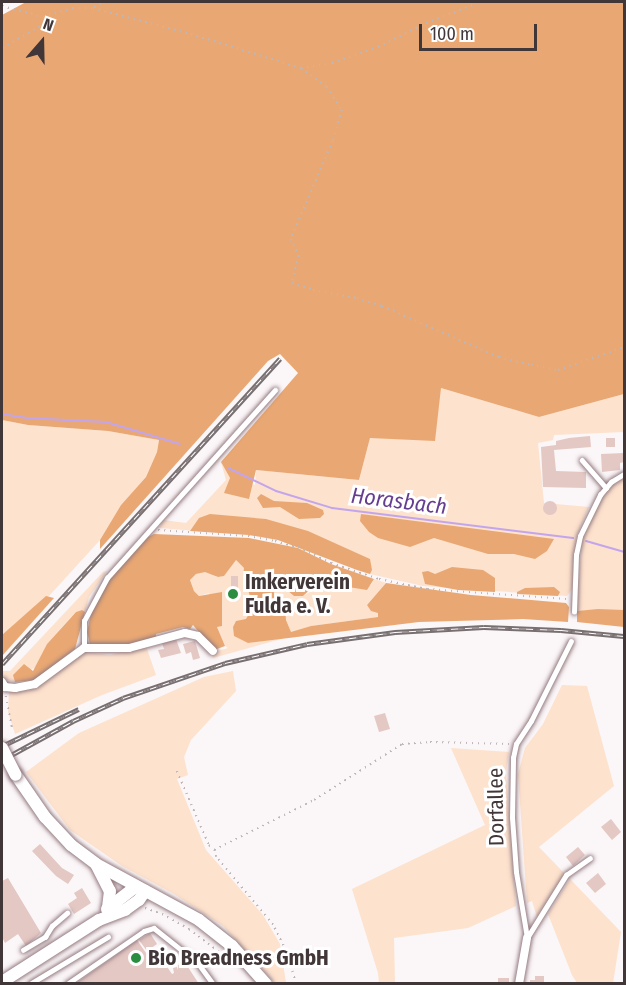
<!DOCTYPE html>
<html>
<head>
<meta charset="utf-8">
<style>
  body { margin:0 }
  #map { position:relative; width:626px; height:985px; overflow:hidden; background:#fbf6f7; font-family:"Fira Sans Condensed",sans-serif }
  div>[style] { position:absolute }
  .green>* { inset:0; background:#fde2cd }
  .forest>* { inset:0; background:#e9a873 }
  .stream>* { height:2px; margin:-1px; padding:0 1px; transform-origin:1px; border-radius:1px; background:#c3a5ec }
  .building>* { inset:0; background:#e4c8c3 }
  .round { border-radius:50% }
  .path>* { height:1.5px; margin-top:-0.75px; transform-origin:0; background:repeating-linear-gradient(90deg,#beb7b9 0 1.5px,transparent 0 6px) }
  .roads { filter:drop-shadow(0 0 2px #937a80) drop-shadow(0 0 2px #937a80) }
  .lane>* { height:4.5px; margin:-2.25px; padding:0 2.25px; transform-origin:2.25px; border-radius:2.25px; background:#fff }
  .street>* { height:8px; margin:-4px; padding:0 4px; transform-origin:4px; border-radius:4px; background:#fff }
  .secondary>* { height:12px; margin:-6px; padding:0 6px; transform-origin:6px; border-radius:6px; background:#fff }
  .rail>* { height:4.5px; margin-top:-2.25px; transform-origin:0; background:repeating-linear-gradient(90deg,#fff 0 7px,#786f71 0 14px); box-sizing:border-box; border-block:2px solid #786f71 }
  .bridges { filter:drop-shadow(0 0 2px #937a80) drop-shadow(0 0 2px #937a80) }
  .secondary-bridge>* { height:12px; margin:-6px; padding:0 6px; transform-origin:6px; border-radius:6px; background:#fff }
  .dots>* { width:16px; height:16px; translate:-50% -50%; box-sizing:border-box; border:3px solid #fff; border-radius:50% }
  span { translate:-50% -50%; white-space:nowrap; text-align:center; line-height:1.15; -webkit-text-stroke:6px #fff; paint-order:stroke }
  .poi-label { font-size:21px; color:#413638; font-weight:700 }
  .left { translate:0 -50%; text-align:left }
  .street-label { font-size:21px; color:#413638 }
  .water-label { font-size:22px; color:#663e91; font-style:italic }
  .frame { position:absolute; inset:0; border:3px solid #413638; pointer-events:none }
  .north { position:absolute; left:12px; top:12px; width:60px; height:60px; -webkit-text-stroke:4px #fff; paint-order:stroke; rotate:20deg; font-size:16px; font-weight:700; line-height:24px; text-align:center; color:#413638 }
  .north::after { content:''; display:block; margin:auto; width:21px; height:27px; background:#413638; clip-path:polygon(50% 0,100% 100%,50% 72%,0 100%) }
  .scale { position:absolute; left:419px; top:24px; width:118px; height:27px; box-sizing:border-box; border:3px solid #413638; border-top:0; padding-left:8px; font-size:18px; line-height:21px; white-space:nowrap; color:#413638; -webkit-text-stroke:4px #fff; paint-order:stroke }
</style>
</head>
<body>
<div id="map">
  <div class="green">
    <div style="clip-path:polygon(441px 388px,539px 417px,624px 394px,624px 432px,554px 435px,553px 440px,538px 443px,544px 503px,589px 507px,577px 535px,572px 589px,567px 596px,423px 586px,370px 574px,278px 540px,249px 535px,159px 528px,163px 520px,186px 523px,226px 480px,221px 462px,230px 478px,255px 485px,256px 470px,359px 480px,370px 438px)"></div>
    <div style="clip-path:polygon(2px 420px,28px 425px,108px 431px,159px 440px,157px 452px,146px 477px,121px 505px,100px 540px,49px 596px,2px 635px)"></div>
    <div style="clip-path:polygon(624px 477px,624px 610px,577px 611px,582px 536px,607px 490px)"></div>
    <div style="clip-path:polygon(235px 559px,244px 568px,243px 574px,253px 606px,247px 614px,248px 643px,292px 636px,213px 658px,211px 653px,228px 648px,225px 646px,217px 627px,209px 593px,199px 596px,194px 591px,190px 580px,196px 574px,206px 571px,217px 577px,224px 576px)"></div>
    <div style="clip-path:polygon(107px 571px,89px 597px,85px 612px,82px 610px,76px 612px,68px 620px,47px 644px,36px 667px,14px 679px,15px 682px,4px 679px,2px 671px,10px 671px,103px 572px)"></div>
    <div style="clip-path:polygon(374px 579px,386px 583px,367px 605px,378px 613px,378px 617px,311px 626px,291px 633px,286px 620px,285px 605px,271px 589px,281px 585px,294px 596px,303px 596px,312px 591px,315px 585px,323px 583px,351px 587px,371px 585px)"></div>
    <div style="clip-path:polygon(146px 646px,156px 675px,102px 695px,15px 734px,8px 712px,9px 691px,86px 652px,110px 655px)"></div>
    <div style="clip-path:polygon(233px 671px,236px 691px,191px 740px,184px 757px,188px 775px,177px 779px,206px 850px,263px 915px,280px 944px,286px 983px,275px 983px,223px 926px,174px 894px,122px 866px,70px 830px,26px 772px,79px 733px,204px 677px)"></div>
    <div style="clip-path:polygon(562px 685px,587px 686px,614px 786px,539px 847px,565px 874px,537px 917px,532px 901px,527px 903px,518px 774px,525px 748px,543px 724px)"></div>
    <div style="clip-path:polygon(451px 748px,509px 752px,506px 773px,516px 906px,468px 928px,394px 938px,395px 983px,379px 983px,378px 973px,352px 889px,485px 825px)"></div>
    <div style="clip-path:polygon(570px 879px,621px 932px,613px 983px,577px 983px,572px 975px,548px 914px)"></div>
  </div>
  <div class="forest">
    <div style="clip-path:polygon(26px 2px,624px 2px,624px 394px,539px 417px,441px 388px,435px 441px,370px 438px,359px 480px,256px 470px,249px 499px,224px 493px,230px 478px,221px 462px,298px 373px,280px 354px,268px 361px,100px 549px,100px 540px,121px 505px,146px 477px,157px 452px,159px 440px,108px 431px,28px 425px,2px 420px,2px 15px)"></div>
    <div style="clip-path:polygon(261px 494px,274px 501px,307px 503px,323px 510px,324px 514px,320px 518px,299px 519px,280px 507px,263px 508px,257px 498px)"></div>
    <div style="clip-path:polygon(210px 514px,266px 519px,308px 531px,370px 559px,372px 570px,370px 574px,357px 570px,278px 540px,249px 535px,190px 531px,199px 518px)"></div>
    <div style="clip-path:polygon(361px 514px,554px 539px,547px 551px,535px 559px,514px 554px,488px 554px,434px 538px,410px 547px,378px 538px,369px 532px,360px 521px)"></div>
    <div style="clip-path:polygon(154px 534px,249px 538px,298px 548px,331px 564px,374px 579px,367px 590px,323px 583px,315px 585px,303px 596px,294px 596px,281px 585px,276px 585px,271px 589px,285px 605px,286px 620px,291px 632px,311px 626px,378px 617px,378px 613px,371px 611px,367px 605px,386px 583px,471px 595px,566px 603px,569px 607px,568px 622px,523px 619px,419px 622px,248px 643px,234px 636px,233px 627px,236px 621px,246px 619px,253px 606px,243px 574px,244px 568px,236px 560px,224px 576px,218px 577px,205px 572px,196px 574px,190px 580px,194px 591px,199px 596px,222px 592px,222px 626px,217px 627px,225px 646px,214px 650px,193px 625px,190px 629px,183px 627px,156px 634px,156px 638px,127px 646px,95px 647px,90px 644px,87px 632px,93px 605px,111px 576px,142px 540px)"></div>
    <div style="clip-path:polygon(452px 567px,483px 570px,495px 578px,495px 592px,458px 590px,425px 584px,422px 572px,428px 571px,435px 574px)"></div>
    <div style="clip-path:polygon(554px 587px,560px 592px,558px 596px,517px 594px,517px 592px,525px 588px)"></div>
    <div style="clip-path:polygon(46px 596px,54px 598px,2px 656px,2px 635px)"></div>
    <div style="clip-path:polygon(598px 609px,624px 610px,624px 627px,577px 622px,577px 611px)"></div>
    <div style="clip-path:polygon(82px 610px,85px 612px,75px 649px,35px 680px,15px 682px,13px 675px,24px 664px,33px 671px,47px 644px,76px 612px)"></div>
  </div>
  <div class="stream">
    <div style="left:2px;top:414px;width:24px;rotate:9deg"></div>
    <div style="left:26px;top:418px;width:80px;rotate:2.9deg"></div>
    <div style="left:106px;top:422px;width:77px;rotate:16.6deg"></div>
    <div style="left:228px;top:468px;width:53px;rotate:25.6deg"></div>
    <div style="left:276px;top:491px;width:59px;rotate:16.9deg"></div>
    <div style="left:332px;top:508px;width:243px;rotate:7.1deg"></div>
    <div style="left:586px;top:541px;width:40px;rotate:16deg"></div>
  </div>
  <div class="building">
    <div style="clip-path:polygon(590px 436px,591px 447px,554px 450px,556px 471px,586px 472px,586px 488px,543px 487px,541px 447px,556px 445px,556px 441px,569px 438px)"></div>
    <div style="clip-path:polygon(606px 438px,615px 438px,615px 447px,606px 447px)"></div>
    <div style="clip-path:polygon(624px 453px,624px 462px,620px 463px,620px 470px,602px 472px,601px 454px)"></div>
    <div class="round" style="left:543px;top:501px;width:14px;height:14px"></div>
    <div style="clip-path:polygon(231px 576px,238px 576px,238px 588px,231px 588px)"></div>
    <div style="clip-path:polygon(238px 589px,238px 599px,228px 599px,227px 590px)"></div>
    <div style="clip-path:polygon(176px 639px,181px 653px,161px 658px,158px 650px,164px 649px,162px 643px)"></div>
    <div style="clip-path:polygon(195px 641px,200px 658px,193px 660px,191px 652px,186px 654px,183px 644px)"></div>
    <div style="clip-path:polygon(385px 713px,390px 729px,379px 732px,374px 716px)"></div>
    <div style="clip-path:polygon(611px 819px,621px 832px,612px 840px,601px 827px)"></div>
    <div style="clip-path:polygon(40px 844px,62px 868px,74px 875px,68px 884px,56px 876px,32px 851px)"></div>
    <div style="clip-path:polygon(578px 847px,585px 855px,573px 866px,566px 857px)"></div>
    <div style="clip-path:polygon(598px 873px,606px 884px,595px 893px,586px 883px)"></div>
    <div style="clip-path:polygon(8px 878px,41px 933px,26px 946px,18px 934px,5px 943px,2px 937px,2px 881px)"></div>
    <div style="clip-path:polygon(82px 888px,91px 903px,74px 914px,68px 904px,77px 898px,74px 893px)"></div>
    <div style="clip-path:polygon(150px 933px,157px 944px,147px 951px,139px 940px)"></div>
    <div style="clip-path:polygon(137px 940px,146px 953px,154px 948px,172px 974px,174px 973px,173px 968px,177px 967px,178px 970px,178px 965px,182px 963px,183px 967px,186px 964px,199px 984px,75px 984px)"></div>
    <div style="clip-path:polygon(535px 976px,544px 976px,544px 984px,530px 984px,530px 980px,535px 980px)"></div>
    <div style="clip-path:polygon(498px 978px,509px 978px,509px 984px,498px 984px)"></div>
  </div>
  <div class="path">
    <div style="left:2px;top:6px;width:42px;rotate:15deg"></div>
    <div style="left:43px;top:17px;width:31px;rotate:-17deg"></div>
    <div style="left:73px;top:8px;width:20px"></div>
    <div style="left:93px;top:8px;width:101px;rotate:14.9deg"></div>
    <div style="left:191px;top:34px;width:115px;rotate:17.2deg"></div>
    <div style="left:301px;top:68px;width:31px;rotate:-9deg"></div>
    <div style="left:332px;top:63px;width:49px;rotate:-19.2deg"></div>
    <div style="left:378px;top:47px;width:54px;rotate:-26.6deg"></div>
    <div style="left:426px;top:23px;width:53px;rotate:-20.8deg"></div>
    <div style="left:94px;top:7px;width:10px;rotate:-29deg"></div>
    <div style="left:2px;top:48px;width:48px;rotate:-29.7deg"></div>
    <div style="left:44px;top:24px;width:10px;rotate:-61deg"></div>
    <div style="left:301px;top:68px;width:32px;rotate:36deg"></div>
    <div style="left:327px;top:87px;width:27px;rotate:57deg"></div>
    <div style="left:342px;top:110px;width:32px;rotate:106deg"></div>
    <div style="left:333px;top:141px;width:107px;rotate:113.2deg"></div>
    <div style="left:291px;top:239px;width:19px;rotate:65deg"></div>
    <div style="left:299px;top:256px;width:28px;rotate:105deg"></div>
    <div style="left:292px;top:283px;width:22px;rotate:18deg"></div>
    <div style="left:313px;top:290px;width:45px;rotate:10.3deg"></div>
    <div style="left:357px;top:298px;width:26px;rotate:18deg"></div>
    <div style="left:382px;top:306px;width:128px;rotate:23.6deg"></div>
    <div style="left:499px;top:357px;width:33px;rotate:14deg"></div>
    <div style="left:531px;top:365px;width:27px;rotate:10deg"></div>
    <div style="left:558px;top:370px;width:70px;rotate:-19.2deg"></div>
    <div style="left:158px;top:530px;width:90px;rotate:3.8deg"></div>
    <div style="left:248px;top:536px;width:27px;rotate:10deg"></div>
    <div style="left:275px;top:541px;width:24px;rotate:15deg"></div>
    <div style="left:298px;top:547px;width:37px;rotate:26deg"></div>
    <div style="left:331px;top:563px;width:51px;rotate:18.4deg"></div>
    <div style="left:379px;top:579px;width:49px;rotate:11.8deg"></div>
    <div style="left:427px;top:589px;width:140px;rotate:4.1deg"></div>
    <div style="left:6px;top:696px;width:32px;rotate:79deg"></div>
    <div style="left:177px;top:771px;width:81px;rotate:66.6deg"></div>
    <div style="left:209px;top:845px;width:6px;rotate:39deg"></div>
    <div style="left:145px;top:908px;width:18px;rotate:19deg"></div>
    <div style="left:162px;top:914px;width:31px;rotate:29deg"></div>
    <div style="left:189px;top:929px;width:51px;rotate:37.1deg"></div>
    <div style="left:296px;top:984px;width:34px;rotate:-107deg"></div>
    <div style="left:286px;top:951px;width:29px;rotate:-117deg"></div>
    <div style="left:273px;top:925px;width:89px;rotate:-130deg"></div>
    <div style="left:216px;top:857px;width:7px;rotate:-106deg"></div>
    <div style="left:214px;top:850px;width:112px;rotate:-26.6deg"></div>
    <div style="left:314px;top:800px;width:104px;rotate:-32.5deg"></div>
    <div style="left:402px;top:744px;width:28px;rotate:-4deg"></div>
    <div style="left:430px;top:742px;width:79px;rotate:1.5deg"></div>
  </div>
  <div class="roads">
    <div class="lane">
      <div style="left:582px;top:460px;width:37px;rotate:49deg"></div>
      <div style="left:574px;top:612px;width:57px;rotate:-88deg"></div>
      <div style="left:576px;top:555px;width:19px;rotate:-78deg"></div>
      <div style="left:580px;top:536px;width:46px;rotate:-64deg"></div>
      <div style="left:600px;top:495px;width:17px;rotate:-50deg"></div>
      <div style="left:611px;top:482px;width:15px;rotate:-32deg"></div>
      <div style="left:84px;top:648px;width:27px;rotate:-90deg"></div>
      <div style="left:84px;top:621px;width:49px;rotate:-61.9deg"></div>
      <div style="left:107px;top:578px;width:252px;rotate:-48.2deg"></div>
      <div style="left:527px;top:938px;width:67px;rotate:-99.5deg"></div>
      <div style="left:516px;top:872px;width:54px;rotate:-94.2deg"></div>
      <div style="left:512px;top:818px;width:60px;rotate:-89deg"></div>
      <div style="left:513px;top:758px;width:14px;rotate:-78deg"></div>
      <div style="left:516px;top:744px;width:27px;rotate:-57deg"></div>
      <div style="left:531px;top:721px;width:89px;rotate:-63.4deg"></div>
      <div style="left:527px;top:938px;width:74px;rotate:-58.2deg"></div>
      <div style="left:566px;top:875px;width:29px;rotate:-35deg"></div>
      <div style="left:23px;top:950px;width:26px;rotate:-31deg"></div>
      <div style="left:45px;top:937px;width:13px;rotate:-58deg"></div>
      <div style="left:52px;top:926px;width:20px;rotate:-41deg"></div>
      <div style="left:30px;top:984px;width:91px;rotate:-31.1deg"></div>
      <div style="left:67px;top:984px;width:93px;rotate:-34.5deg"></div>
      <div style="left:144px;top:931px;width:10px;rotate:-17deg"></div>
      <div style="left:154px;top:928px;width:56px;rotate:38.5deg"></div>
      <div style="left:198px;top:963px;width:26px;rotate:54deg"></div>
    </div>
    <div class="street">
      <div style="left:2px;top:682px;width:6px;rotate:59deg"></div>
      <div style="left:5px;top:687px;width:10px;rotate:6deg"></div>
      <div style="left:15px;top:688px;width:20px;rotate:-11deg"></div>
      <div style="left:35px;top:684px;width:61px;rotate:-36.3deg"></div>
      <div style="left:84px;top:648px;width:45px"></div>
      <div style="left:129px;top:648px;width:58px;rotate:-15deg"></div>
      <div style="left:185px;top:633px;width:13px;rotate:13deg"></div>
      <div style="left:198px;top:636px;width:21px;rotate:45deg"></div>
      <div style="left:519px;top:984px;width:47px;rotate:-80.1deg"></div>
    </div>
    <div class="secondary">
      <div style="left:16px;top:775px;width:51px;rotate:55.4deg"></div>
      <div style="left:45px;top:817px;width:38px;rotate:47deg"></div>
      <div style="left:71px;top:845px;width:31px;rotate:37deg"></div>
      <div style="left:96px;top:864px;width:30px;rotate:63deg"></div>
      <div style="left:110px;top:891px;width:17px;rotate:97deg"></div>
      <div style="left:96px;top:864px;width:117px;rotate:28.5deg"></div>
      <div style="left:199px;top:920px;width:42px;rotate:38.2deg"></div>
      <div style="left:232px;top:946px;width:51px;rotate:48.2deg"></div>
      <div style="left:107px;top:909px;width:37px;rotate:-38deg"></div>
      <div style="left:2px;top:982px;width:115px;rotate:-32.6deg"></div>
      <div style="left:99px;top:920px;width:28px;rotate:-21deg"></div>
      <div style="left:125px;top:910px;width:17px;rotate:-36deg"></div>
      <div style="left:139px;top:900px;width:11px;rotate:-56deg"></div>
    </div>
  </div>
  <div class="rail">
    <div style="left:2px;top:664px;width:413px;rotate:-47.7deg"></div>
    <div style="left:2px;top:746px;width:85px;rotate:-25.7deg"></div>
    <div style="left:2px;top:760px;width:81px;rotate:-28.8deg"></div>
    <div style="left:73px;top:721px;width:55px;rotate:-24.7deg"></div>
    <div style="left:123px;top:698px;width:108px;rotate:-18.9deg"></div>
    <div style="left:225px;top:663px;width:84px;rotate:-13deg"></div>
    <div style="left:307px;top:644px;width:89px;rotate:-7.8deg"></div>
    <div style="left:395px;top:632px;width:89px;rotate:-3.2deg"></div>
    <div style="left:484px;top:627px;width:77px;rotate:2.2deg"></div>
    <div style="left:561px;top:630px;width:63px;rotate:5.4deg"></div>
  </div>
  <div class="bridges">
    <div class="secondary-bridge">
      <div style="left:2px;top:748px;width:30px;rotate:63deg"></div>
    </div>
  </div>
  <div class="dots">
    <div style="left:233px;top:594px;background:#2b8d40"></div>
    <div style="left:136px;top:958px;background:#2b8d40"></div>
  </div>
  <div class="poi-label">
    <span class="left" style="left:245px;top:594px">Imkerverein<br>Fulda e. V.</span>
    <span class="left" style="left:148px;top:958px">Bio Breadness GmbH</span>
  </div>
  <div class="street-label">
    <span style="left:496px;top:807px;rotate:-91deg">Dorfallee</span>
  </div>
  <div class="water-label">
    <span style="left:399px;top:501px;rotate:7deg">Horasbach</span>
  </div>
  <div class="frame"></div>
  <div class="north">N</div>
  <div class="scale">100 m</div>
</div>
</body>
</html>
